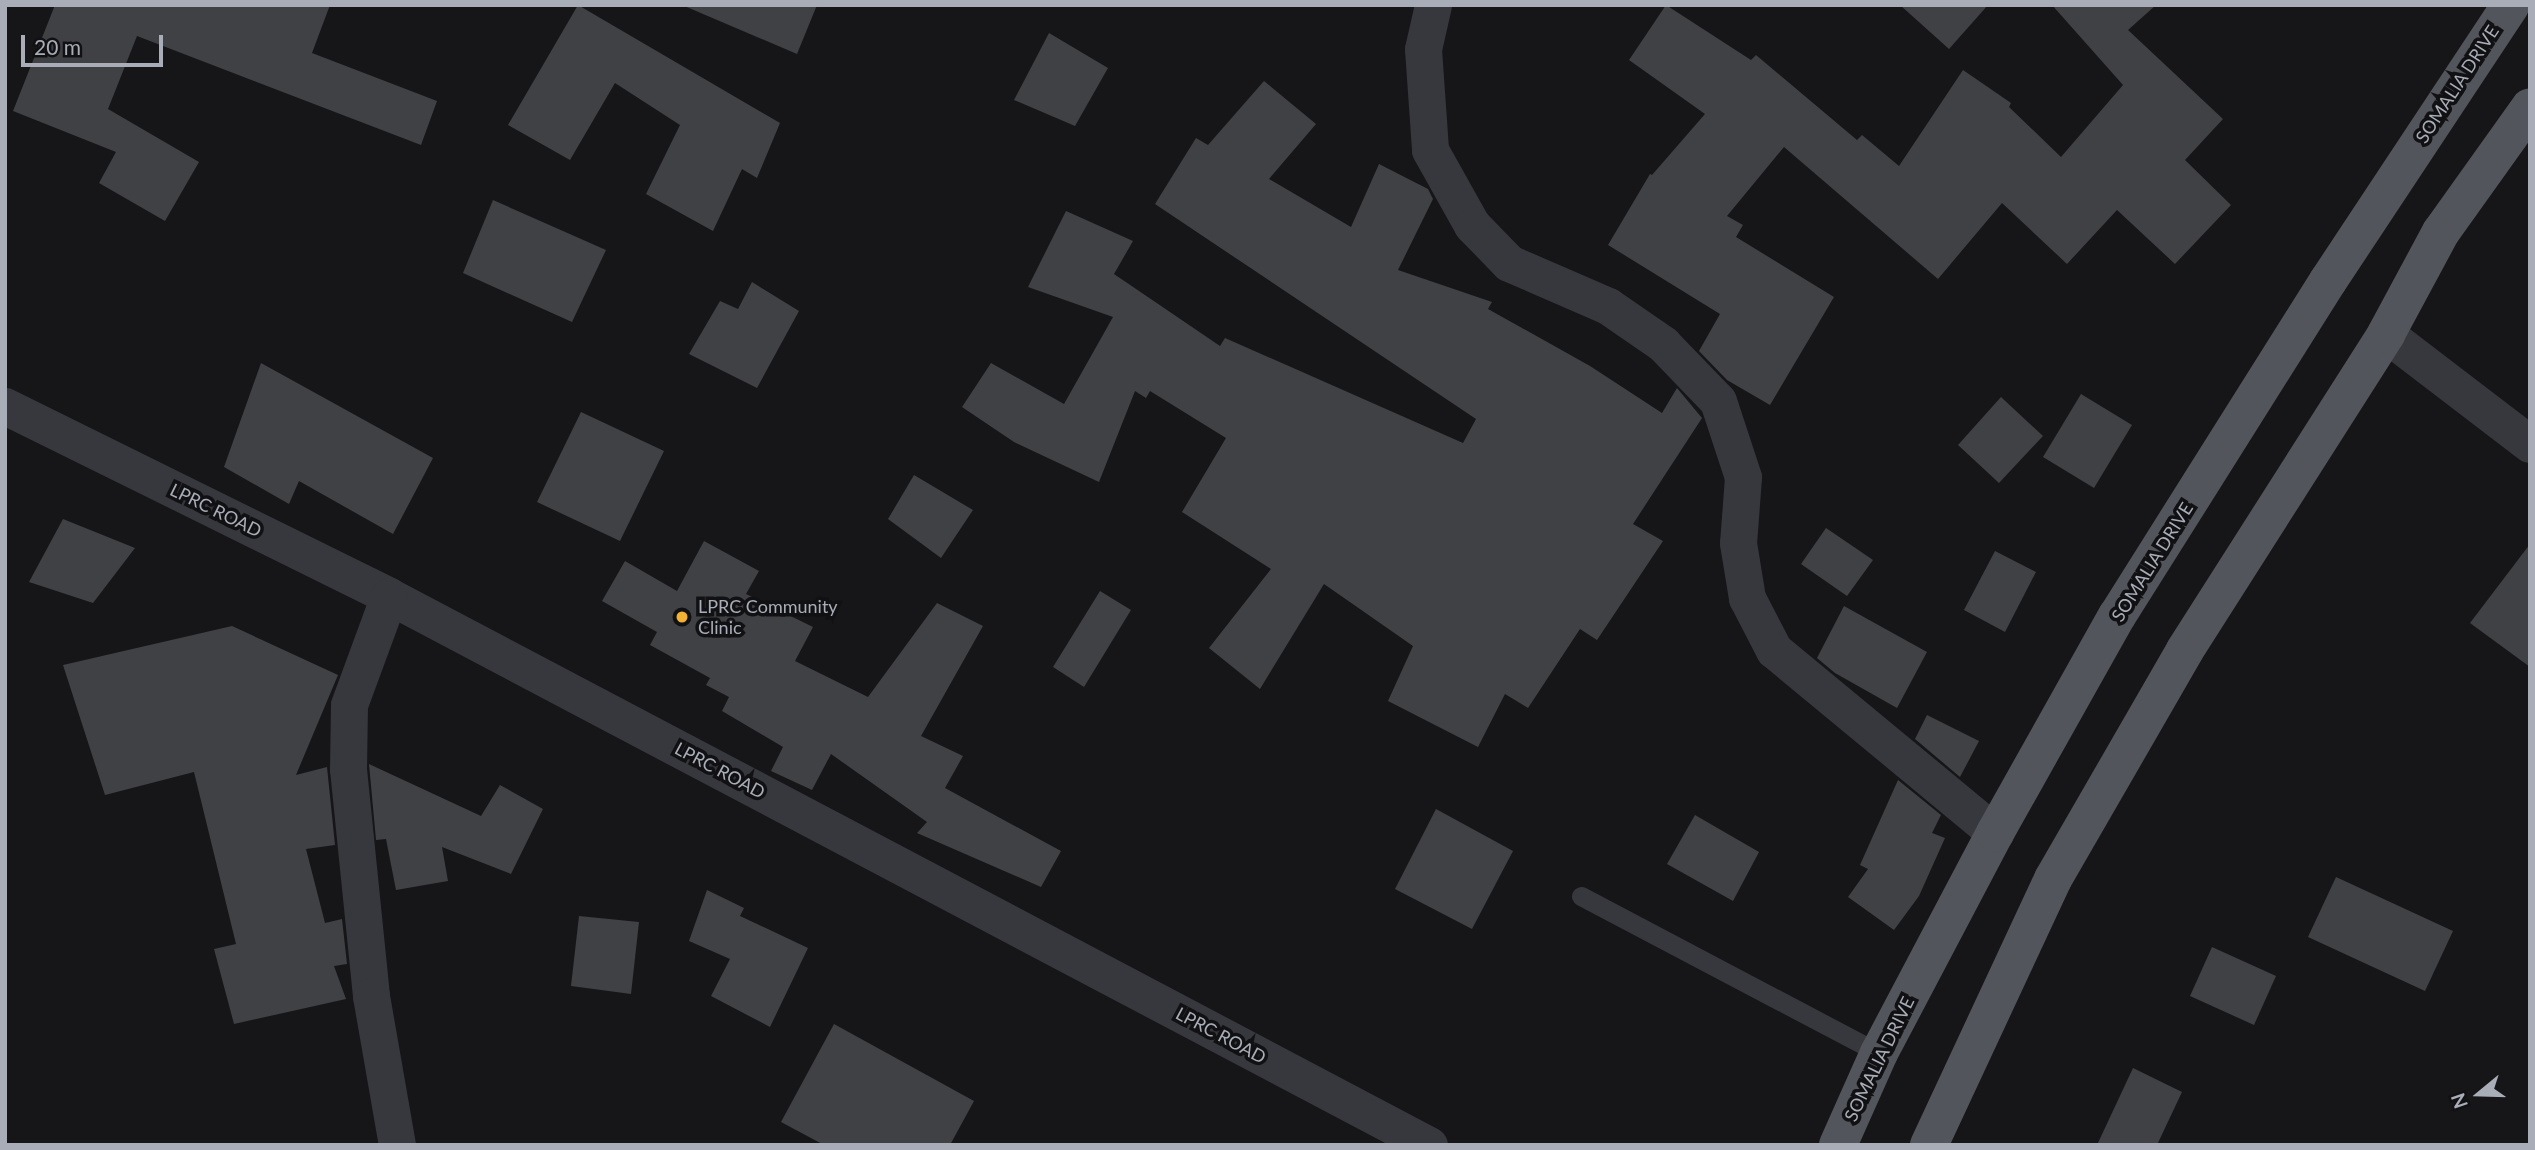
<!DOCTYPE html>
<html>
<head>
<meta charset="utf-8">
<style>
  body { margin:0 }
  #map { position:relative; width:2535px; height:1150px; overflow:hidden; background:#161618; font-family:Lato,sans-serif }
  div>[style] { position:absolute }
  .building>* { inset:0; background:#404145 }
  .service>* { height:19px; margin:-9.5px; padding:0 9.5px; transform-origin:9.5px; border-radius:9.5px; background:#37383d }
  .minor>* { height:37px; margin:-18.5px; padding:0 18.5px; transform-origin:18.5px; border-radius:18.5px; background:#37383d }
  .primary>* { height:38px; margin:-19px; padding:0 19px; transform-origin:19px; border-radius:19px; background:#53555c }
  .dots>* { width:19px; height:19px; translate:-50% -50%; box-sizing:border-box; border:4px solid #111113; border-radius:50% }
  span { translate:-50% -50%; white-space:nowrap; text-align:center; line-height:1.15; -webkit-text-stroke:7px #111113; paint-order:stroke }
  .street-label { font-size:18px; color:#a8adb8 }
  .poi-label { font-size:18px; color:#a8adb8 }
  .left { translate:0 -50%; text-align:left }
  .frame { position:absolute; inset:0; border:7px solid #a8adb8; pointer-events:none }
  .north { position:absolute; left:2444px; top:1059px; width:70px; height:70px; -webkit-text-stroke:5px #111113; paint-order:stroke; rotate:251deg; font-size:19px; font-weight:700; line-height:28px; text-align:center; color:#a8adb8 }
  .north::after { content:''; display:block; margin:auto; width:24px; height:32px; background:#a8adb8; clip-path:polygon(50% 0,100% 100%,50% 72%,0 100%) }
  .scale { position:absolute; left:21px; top:35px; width:142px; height:32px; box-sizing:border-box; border:4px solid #a8adb8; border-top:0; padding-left:9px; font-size:21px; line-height:24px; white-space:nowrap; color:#a8adb8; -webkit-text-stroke:5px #111113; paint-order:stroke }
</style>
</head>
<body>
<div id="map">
  <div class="building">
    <div style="clip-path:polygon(55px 5px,330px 5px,312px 53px,437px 101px,421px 145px,137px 36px,108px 109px,199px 162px,165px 221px,99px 183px,116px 152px,13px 111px)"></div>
    <div style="clip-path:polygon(578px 5px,780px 123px,757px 178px,742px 169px,713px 231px,646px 194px,680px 125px,615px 83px,570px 160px,508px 125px)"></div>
    <div style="clip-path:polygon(682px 5px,817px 5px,797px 54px)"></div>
    <div style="clip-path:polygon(1666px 5px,1751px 60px,1756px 55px,1857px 140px,1862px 135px,1899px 166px,1963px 70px,2011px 103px,2009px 107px,2061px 157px,2123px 85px,2052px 5px,2156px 5px,2128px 30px,2223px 119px,2185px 160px,2231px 205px,2175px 264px,2117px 210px,2067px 264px,2002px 203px,1938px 279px,1784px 147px,1727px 216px,1743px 225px,1736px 237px,1834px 297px,1770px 405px,1727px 380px,1699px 351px,1720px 314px,1608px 245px,1650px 174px,1652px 175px,1705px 114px,1629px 60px)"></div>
    <div style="clip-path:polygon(1900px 5px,1988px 5px,1949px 49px)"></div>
    <div style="clip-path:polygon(1049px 33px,1108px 68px,1075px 126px,1014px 100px)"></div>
    <div style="clip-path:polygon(1264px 81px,1316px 124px,1269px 179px,1351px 227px,1379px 164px,1428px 189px,1433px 199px,1398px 270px,1492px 302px,1488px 309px,1590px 366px,1662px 413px,1677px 388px,1702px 418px,1633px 524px,1663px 541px,1597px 640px,1580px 629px,1528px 708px,1505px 694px,1478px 747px,1388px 701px,1413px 646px,1324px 584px,1260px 689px,1209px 648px,1271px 569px,1182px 512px,1226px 438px,1150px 391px,1146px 398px,1135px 391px,1099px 482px,1014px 442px,962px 407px,991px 363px,1064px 404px,1113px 317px,1028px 287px,1066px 211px,1133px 241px,1114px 274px,1220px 346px,1225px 338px,1463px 443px,1476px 419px,1155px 204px,1196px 138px,1208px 145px)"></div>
    <div style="clip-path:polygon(493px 200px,606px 250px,572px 322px,463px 273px)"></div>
    <div style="clip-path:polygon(752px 282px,799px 311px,757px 388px,689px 354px,720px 301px,738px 309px)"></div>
    <div style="clip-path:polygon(261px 363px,433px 458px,393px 534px,299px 481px,289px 504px,224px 467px)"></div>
    <div style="clip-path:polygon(2081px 394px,2132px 425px,2094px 488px,2043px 457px)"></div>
    <div style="clip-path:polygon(2001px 397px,2043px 436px,1999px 483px,1958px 445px)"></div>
    <div style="clip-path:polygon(581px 412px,664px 451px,620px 541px,537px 502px)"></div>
    <div style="clip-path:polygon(914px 475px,973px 510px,941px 558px,888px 519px)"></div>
    <div style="clip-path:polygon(63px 519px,135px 548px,93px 603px,29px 582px)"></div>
    <div style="clip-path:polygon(1826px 528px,1873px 560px,1847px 596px,1801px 564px)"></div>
    <div style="clip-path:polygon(704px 541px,759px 571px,746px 594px,813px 627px,795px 661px,868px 697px,937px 603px,983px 626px,921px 736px,963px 756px,945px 788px,1061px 851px,1041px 887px,917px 833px,927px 822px,831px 754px,812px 790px,771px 771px,783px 747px,722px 711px,729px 697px,706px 685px,710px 678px,650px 645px,657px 632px,602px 601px,625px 561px,677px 591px)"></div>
    <div style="clip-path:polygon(2530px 544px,2530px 667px,2470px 623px)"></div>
    <div style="clip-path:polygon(1995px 551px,2036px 572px,2005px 632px,1964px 610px)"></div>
    <div style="clip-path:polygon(1100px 591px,1131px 610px,1084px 687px,1053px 667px)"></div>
    <div style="clip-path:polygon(1844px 606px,1927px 652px,1897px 708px,1835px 673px,1817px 658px)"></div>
    <div style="clip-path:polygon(232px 626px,338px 675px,296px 775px,327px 767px,335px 845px,306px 849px,325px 923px,342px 919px,347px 964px,334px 966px,346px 999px,234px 1024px,214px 949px,236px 944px,194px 772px,105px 795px,63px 665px)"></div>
    <div style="clip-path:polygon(1927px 715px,1979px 741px,1960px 777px,1915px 739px)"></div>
    <div style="clip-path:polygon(369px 764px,481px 816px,500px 785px,543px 809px,511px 874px,442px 847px,448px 881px,396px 890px,386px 839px,376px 840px)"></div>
    <div style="clip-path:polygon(1898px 780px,1941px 815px,1932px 833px,1945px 838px,1919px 896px,1894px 930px,1848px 897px,1868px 869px,1860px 865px)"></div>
    <div style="clip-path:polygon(1436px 809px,1513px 851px,1472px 929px,1395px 889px)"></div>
    <div style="clip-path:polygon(1695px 815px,1759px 852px,1733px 901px,1667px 864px)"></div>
    <div style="clip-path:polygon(2336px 877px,2453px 931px,2425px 991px,2308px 937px)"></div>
    <div style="clip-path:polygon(707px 890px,744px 908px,740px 916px,808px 948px,770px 1027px,711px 996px,730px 959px,689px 941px)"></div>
    <div style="clip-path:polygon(579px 916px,639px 922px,631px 994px,571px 986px)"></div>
    <div style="clip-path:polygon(2212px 947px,2276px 976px,2254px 1025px,2190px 996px)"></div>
    <div style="clip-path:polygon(834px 1024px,974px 1101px,950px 1145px,824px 1145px,781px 1122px)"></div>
    <div style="clip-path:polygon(2133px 1068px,2182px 1092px,2157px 1145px,2097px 1145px)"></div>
  </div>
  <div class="service">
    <div style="left:1581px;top:896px;width:337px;rotate:27.8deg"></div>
  </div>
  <div class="minor">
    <div style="left:1433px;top:5px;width:45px;rotate:102.8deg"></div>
    <div style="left:1423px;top:49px;width:101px;rotate:86deg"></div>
    <div style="left:1430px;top:150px;width:86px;rotate:60.8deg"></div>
    <div style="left:1472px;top:225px;width:53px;rotate:45.8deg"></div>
    <div style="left:1509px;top:263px;width:108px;rotate:23.5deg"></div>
    <div style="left:1608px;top:306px;width:67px;rotate:34.6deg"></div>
    <div style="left:1663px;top:344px;width:79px;rotate:46deg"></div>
    <div style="left:1718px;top:401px;width:80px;rotate:71.8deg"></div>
    <div style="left:1743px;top:477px;width:66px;rotate:94.3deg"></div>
    <div style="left:1738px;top:543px;width:56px;rotate:80.7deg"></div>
    <div style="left:1747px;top:598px;width:59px;rotate:62.6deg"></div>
    <div style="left:1774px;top:650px;width:287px;rotate:39.6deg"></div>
    <div style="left:2386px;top:334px;width:181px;rotate:37.4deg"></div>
    <div style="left:5px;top:406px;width:428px;rotate:26.3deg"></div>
    <div style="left:389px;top:596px;width:1176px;rotate:27.83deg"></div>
    <div style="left:389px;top:596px;width:116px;rotate:110.2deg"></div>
    <div style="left:349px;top:705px;width:64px;rotate:90.9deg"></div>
    <div style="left:348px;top:769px;width:228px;rotate:84.2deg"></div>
    <div style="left:371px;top:996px;width:151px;rotate:80.1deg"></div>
  </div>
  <div class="primary">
    <div style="left:1838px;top:1145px;width:101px;rotate:-66deg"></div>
    <div style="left:1879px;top:1053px;width:249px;rotate:-62.2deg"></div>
    <div style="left:1995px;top:833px;width:249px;rotate:-60.7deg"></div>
    <div style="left:2117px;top:616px;width:396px;rotate:-57.8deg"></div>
    <div style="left:2328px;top:281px;width:331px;rotate:-56.5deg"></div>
    <div style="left:1929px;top:1145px;width:293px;rotate:-65deg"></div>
    <div style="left:2053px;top:879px;width:264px;rotate:-60deg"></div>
    <div style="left:2185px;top:650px;width:375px;rotate:-57.5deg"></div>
    <div style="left:2386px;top:334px;width:116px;rotate:-61.7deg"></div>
    <div style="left:2441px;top:232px;width:153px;rotate:-54.5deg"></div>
  </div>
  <div class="dots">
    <div style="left:682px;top:617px;background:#f2b134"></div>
  </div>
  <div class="street-label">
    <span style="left:2457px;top:84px;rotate:-57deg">SOMALIA DRIVE</span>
    <span style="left:216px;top:510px;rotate:26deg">LPRC ROAD</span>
    <span style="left:2152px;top:562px;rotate:-58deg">SOMALIA DRIVE</span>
    <span style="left:720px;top:770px;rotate:28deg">LPRC ROAD</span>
    <span style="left:1221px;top:1035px;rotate:28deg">LPRC ROAD</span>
    <span style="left:1879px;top:1059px;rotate:-64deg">SOMALIA DRIVE</span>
  </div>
  <div class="poi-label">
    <span class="left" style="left:698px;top:617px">LPRC Community<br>Clinic</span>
  </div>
  <div class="frame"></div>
  <div class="north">N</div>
  <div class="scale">20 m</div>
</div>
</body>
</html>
